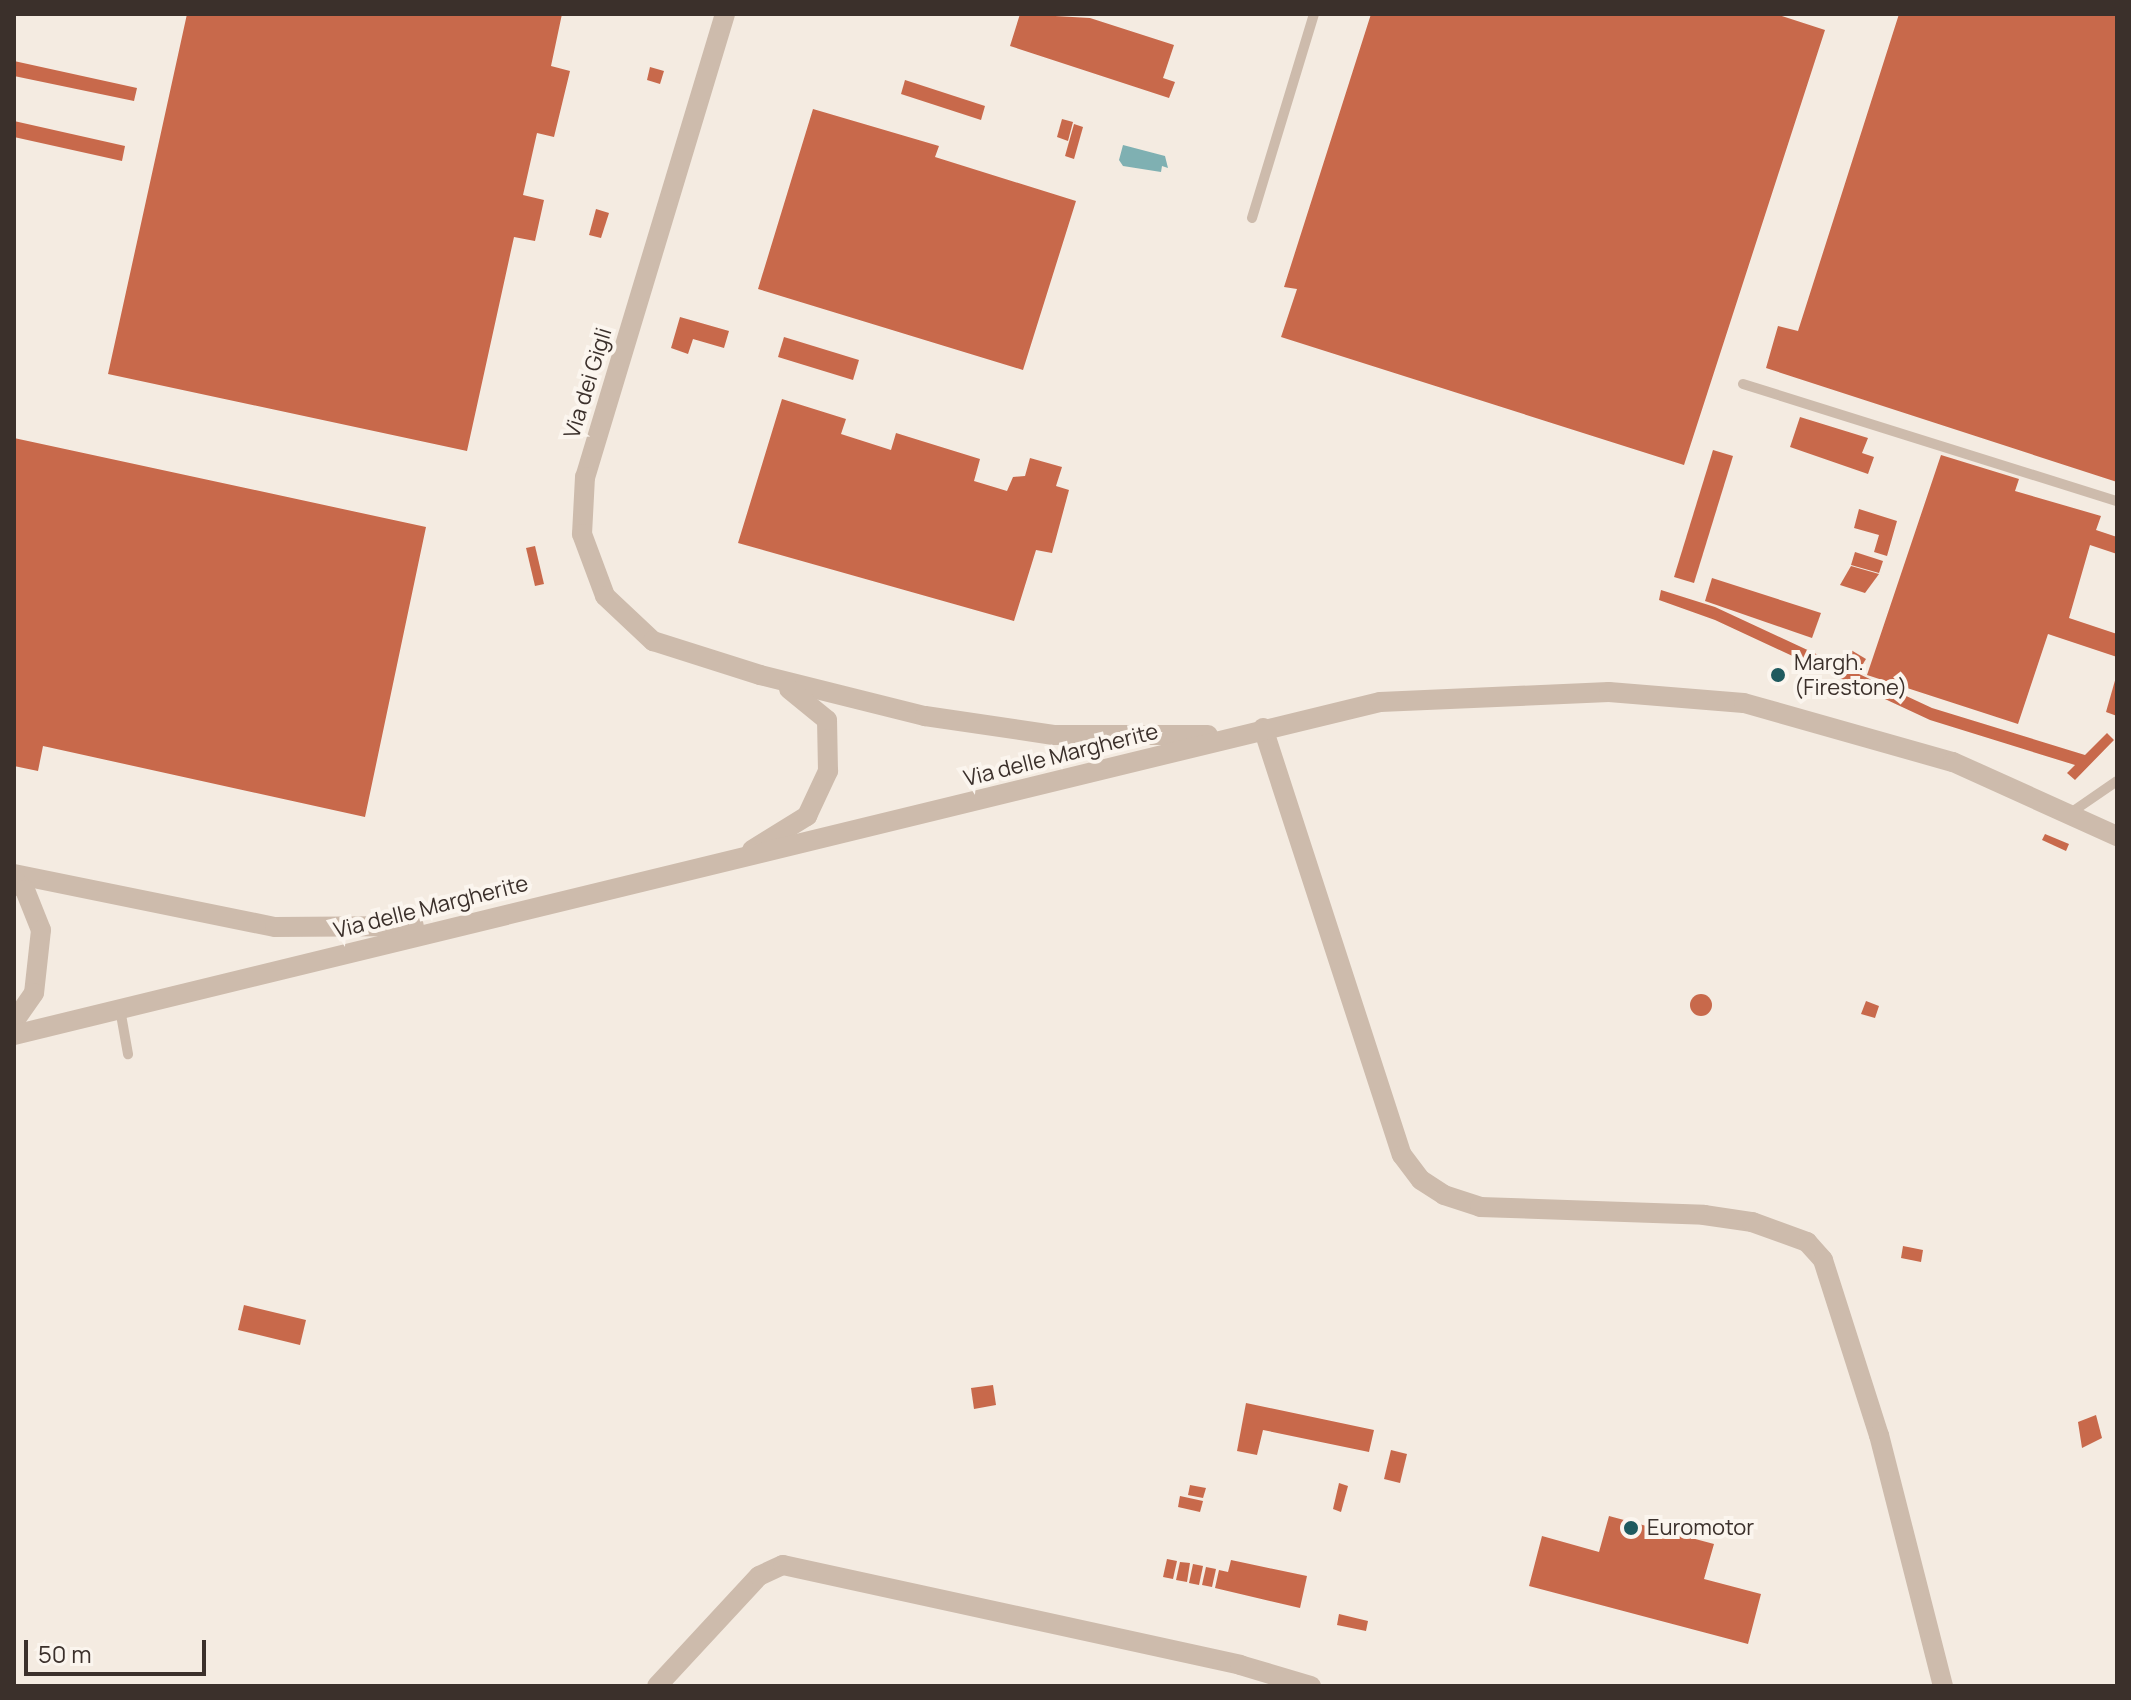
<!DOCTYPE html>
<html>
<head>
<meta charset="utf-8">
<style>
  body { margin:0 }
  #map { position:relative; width:2131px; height:1700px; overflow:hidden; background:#f4ebe1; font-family:Manrope,sans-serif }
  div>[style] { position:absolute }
  .water>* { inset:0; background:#7fb0b2 }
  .building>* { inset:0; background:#c8694b }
  .round { border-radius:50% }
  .lane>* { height:10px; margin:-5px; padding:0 5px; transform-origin:5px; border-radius:5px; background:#cdbbac }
  .street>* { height:20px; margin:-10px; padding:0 10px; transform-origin:10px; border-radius:10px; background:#cdbbac }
  .dots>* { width:22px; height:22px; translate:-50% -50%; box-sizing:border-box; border:4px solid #fbf5ee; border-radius:50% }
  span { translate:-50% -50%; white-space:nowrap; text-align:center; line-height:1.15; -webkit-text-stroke:8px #fbf5ee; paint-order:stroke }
  .street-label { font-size:22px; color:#3b302b }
  .poi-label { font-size:22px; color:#3b302b }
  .left { translate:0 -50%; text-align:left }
  .frame { position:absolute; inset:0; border:16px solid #3b302b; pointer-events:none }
  .scale { position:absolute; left:24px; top:1640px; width:182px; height:36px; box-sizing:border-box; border:4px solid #3b302b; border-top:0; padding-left:10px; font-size:24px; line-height:28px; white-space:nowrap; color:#3b302b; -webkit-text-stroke:6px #fbf5ee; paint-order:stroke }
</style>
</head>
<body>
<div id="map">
  <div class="water">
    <div style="clip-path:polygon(1123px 145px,1165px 156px,1168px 168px,1162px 166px,1161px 172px,1123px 166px,1119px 160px)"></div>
  </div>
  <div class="building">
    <div style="clip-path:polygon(187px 14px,562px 14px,551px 66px,570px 71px,554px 137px,537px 133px,523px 195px,544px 200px,535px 241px,514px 237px,467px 451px,108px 374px)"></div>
    <div style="clip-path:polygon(1020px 14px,1090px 18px,1174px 45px,1163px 78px,1175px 82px,1169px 98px,1010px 46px)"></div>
    <div style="clip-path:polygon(1371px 14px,1776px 14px,1825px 30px,1684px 465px,1281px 337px,1297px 289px,1284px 287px)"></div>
    <div style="clip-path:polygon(1899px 14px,2117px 14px,2117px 482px,1766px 368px,1778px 326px,1798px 331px)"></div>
    <div style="clip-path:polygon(14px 61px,137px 88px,134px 101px,14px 76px)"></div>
    <div style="clip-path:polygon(650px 67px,664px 71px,660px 84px,647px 80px)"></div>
    <div style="clip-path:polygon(905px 80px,985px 106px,981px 120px,901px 94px)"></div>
    <div style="clip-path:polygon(813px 109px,939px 146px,935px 157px,1076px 201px,1023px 370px,758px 289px)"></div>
    <div style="clip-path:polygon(1062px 119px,1073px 122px,1068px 141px,1057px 137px)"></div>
    <div style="clip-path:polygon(14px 121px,125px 146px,122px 161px,14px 137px)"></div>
    <div style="clip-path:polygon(1074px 124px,1083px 127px,1074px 159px,1065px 156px)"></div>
    <div style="clip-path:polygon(596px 209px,609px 213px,601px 238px,589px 235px)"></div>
    <div style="clip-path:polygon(680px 317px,729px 331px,724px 348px,693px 339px,688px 354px,671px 348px)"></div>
    <div style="clip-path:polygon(784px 337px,859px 360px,853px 380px,778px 357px)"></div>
    <div style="clip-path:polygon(782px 399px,846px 419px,841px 434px,891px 450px,896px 433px,980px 459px,974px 481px,1007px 491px,1013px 477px,1025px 476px,1030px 458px,1062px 467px,1056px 486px,1069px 490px,1052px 553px,1036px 550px,1014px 621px,738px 543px)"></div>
    <div style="clip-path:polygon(1800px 417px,1868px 438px,1862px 453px,1874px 457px,1868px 474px,1790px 447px)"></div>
    <div style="clip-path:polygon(14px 438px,426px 527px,365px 817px,43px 746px,38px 771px,14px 766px)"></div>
    <div style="clip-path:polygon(1713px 450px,1733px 456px,1694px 583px,1674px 577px)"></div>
    <div style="clip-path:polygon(1941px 455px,2019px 479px,2015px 491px,2101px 516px,2096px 530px,2117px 537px,2117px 554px,2090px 545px,2069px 618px,2117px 634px,2117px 657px,2048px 634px,2018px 724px,1867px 675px)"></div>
    <div style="clip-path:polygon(1859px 509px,1897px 521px,1887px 556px,1874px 552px,1879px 535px,1854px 528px)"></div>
    <div style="clip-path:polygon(535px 546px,544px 584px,535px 586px,526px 548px)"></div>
    <div style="clip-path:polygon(1855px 552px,1883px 561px,1879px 573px,1851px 565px)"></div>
    <div style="clip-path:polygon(1851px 566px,1879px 574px,1865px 593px,1840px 585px)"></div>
    <div style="clip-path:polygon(1712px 578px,1821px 613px,1812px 638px,1705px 601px)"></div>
    <div style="clip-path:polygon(1661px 590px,1715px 607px,1932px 708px,2085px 755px,2107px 733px,2114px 740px,2075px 780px,2067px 773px,2075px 765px,1930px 720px,1715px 620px,1659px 600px)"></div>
    <div style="clip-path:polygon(1851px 650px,1866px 659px,1858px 672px,1844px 663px)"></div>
    <div style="clip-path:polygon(2116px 677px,2117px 677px,2117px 716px,2106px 712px)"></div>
    <div style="clip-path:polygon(2045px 834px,2069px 844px,2066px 851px,2042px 840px)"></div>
    <div class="round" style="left:1690px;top:994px;width:22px;height:22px"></div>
    <div style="clip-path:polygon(1866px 1001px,1879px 1006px,1875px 1018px,1861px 1014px)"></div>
    <div style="clip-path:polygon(1903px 1246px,1923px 1250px,1921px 1262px,1901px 1258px)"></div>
    <div style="clip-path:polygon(244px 1305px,306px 1320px,300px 1345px,238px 1330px)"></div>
    <div style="clip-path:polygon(993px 1385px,996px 1405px,974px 1409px,971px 1388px)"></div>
    <div style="clip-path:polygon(1246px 1403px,1374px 1430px,1369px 1452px,1263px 1430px,1257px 1455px,1237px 1451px)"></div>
    <div style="clip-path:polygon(2096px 1415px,2102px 1438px,2082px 1448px,2078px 1422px)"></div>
    <div style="clip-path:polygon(1391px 1450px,1407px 1454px,1400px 1483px,1384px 1479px)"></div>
    <div style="clip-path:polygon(1339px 1483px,1348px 1486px,1341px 1512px,1333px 1509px)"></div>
    <div style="clip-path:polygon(1190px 1485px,1206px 1488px,1203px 1498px,1188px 1495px)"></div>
    <div style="clip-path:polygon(1180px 1496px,1203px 1501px,1200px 1512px,1178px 1507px)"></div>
    <div style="clip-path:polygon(1609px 1516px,1714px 1544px,1704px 1579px,1761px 1594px,1748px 1644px,1529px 1586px,1542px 1536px,1599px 1552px)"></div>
    <div style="clip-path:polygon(1167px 1559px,1177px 1561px,1173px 1579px,1163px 1577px)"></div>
    <div style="clip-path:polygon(1231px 1560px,1307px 1576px,1300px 1608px,1215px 1588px,1219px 1570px,1228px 1572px)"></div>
    <div style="clip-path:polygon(1180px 1562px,1190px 1563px,1187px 1582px,1176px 1580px)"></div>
    <div style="clip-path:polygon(1193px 1564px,1203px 1566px,1199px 1585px,1189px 1583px)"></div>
    <div style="clip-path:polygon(1206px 1567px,1216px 1569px,1212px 1587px,1202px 1585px)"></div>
    <div style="clip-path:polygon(1339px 1614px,1368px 1621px,1366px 1631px,1337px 1625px)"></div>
  </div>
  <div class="lane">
    <div style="left:1252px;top:218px;width:213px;rotate:-73.1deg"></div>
    <div style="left:1743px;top:384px;width:392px;rotate:17.4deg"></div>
    <div style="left:2069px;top:814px;width:58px;rotate:-34.5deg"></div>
    <div style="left:120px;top:1009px;width:46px;rotate:79.9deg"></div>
  </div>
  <div class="street">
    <div style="left:725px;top:14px;width:484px;rotate:106.8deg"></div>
    <div style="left:585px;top:477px;width:57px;rotate:93deg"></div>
    <div style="left:582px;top:534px;width:66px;rotate:69.6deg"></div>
    <div style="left:605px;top:596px;width:66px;rotate:43.2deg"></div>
    <div style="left:653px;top:641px;width:112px;rotate:17.6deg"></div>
    <div style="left:760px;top:675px;width:170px;rotate:14deg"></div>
    <div style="left:925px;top:716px;width:130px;rotate:8.4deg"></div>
    <div style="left:1054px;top:735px;width:154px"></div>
    <div style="left:1263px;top:728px;width:449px;rotate:72deg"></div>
    <div style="left:1402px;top:1155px;width:31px;rotate:53deg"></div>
    <div style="left:1421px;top:1180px;width:27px;rotate:33deg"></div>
    <div style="left:1444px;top:1195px;width:38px;rotate:18deg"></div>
    <div style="left:1480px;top:1207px;width:224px;rotate:2deg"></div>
    <div style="left:1704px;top:1215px;width:49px;rotate:8.3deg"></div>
    <div style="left:1752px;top:1222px;width:59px;rotate:20deg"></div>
    <div style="left:1807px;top:1242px;width:24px;rotate:48deg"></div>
    <div style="left:1823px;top:1260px;width:184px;rotate:72.3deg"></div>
    <div style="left:1879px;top:1435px;width:259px;rotate:75.7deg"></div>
    <div style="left:752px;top:850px;width:65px;rotate:-31.7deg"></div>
    <div style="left:807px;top:816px;width:50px;rotate:-65deg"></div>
    <div style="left:828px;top:771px;width:51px;rotate:-91.1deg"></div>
    <div style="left:827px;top:720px;width:49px;rotate:-140.8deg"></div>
    <div style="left:14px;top:874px;width:266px;rotate:11.5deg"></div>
    <div style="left:275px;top:927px;width:139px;rotate:-0.4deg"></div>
    <div style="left:14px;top:880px;width:15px;rotate:42deg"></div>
    <div style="left:25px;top:890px;width:43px;rotate:68.2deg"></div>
    <div style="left:41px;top:930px;width:63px;rotate:96.3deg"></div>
    <div style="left:34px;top:993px;width:35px;rotate:125deg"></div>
    <div style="left:14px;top:1035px;width:1406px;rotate:-13.7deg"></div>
    <div style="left:1380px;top:702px;width:229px;rotate:-2.5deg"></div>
    <div style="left:1609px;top:692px;width:135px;rotate:4.7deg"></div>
    <div style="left:1744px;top:703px;width:217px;rotate:15.8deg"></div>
    <div style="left:1953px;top:762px;width:180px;rotate:24.3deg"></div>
    <div style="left:657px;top:1686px;width:150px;rotate:-47.2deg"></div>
    <div style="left:759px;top:1576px;width:26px;rotate:-25deg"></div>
    <div style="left:783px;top:1565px;width:468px;rotate:12.3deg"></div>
    <div style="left:1240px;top:1665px;width:74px;rotate:16.5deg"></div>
  </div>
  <div class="dots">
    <div style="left:1778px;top:675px;background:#1f5a5e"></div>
    <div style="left:1631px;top:1528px;background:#1f5a5e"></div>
  </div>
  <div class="street-label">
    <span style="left:588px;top:383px;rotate:-73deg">Via dei Gigli</span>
    <span style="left:1061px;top:755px;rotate:-14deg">Via delle Margherite</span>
    <span style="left:431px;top:907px;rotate:-14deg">Via delle Margherite</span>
  </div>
  <div class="poi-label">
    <span class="left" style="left:1794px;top:675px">Margh.<br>(Firestone)</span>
    <span class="left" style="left:1647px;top:1528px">Euromotor</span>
  </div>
  <div class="frame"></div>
  <div class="scale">50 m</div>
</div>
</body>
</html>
